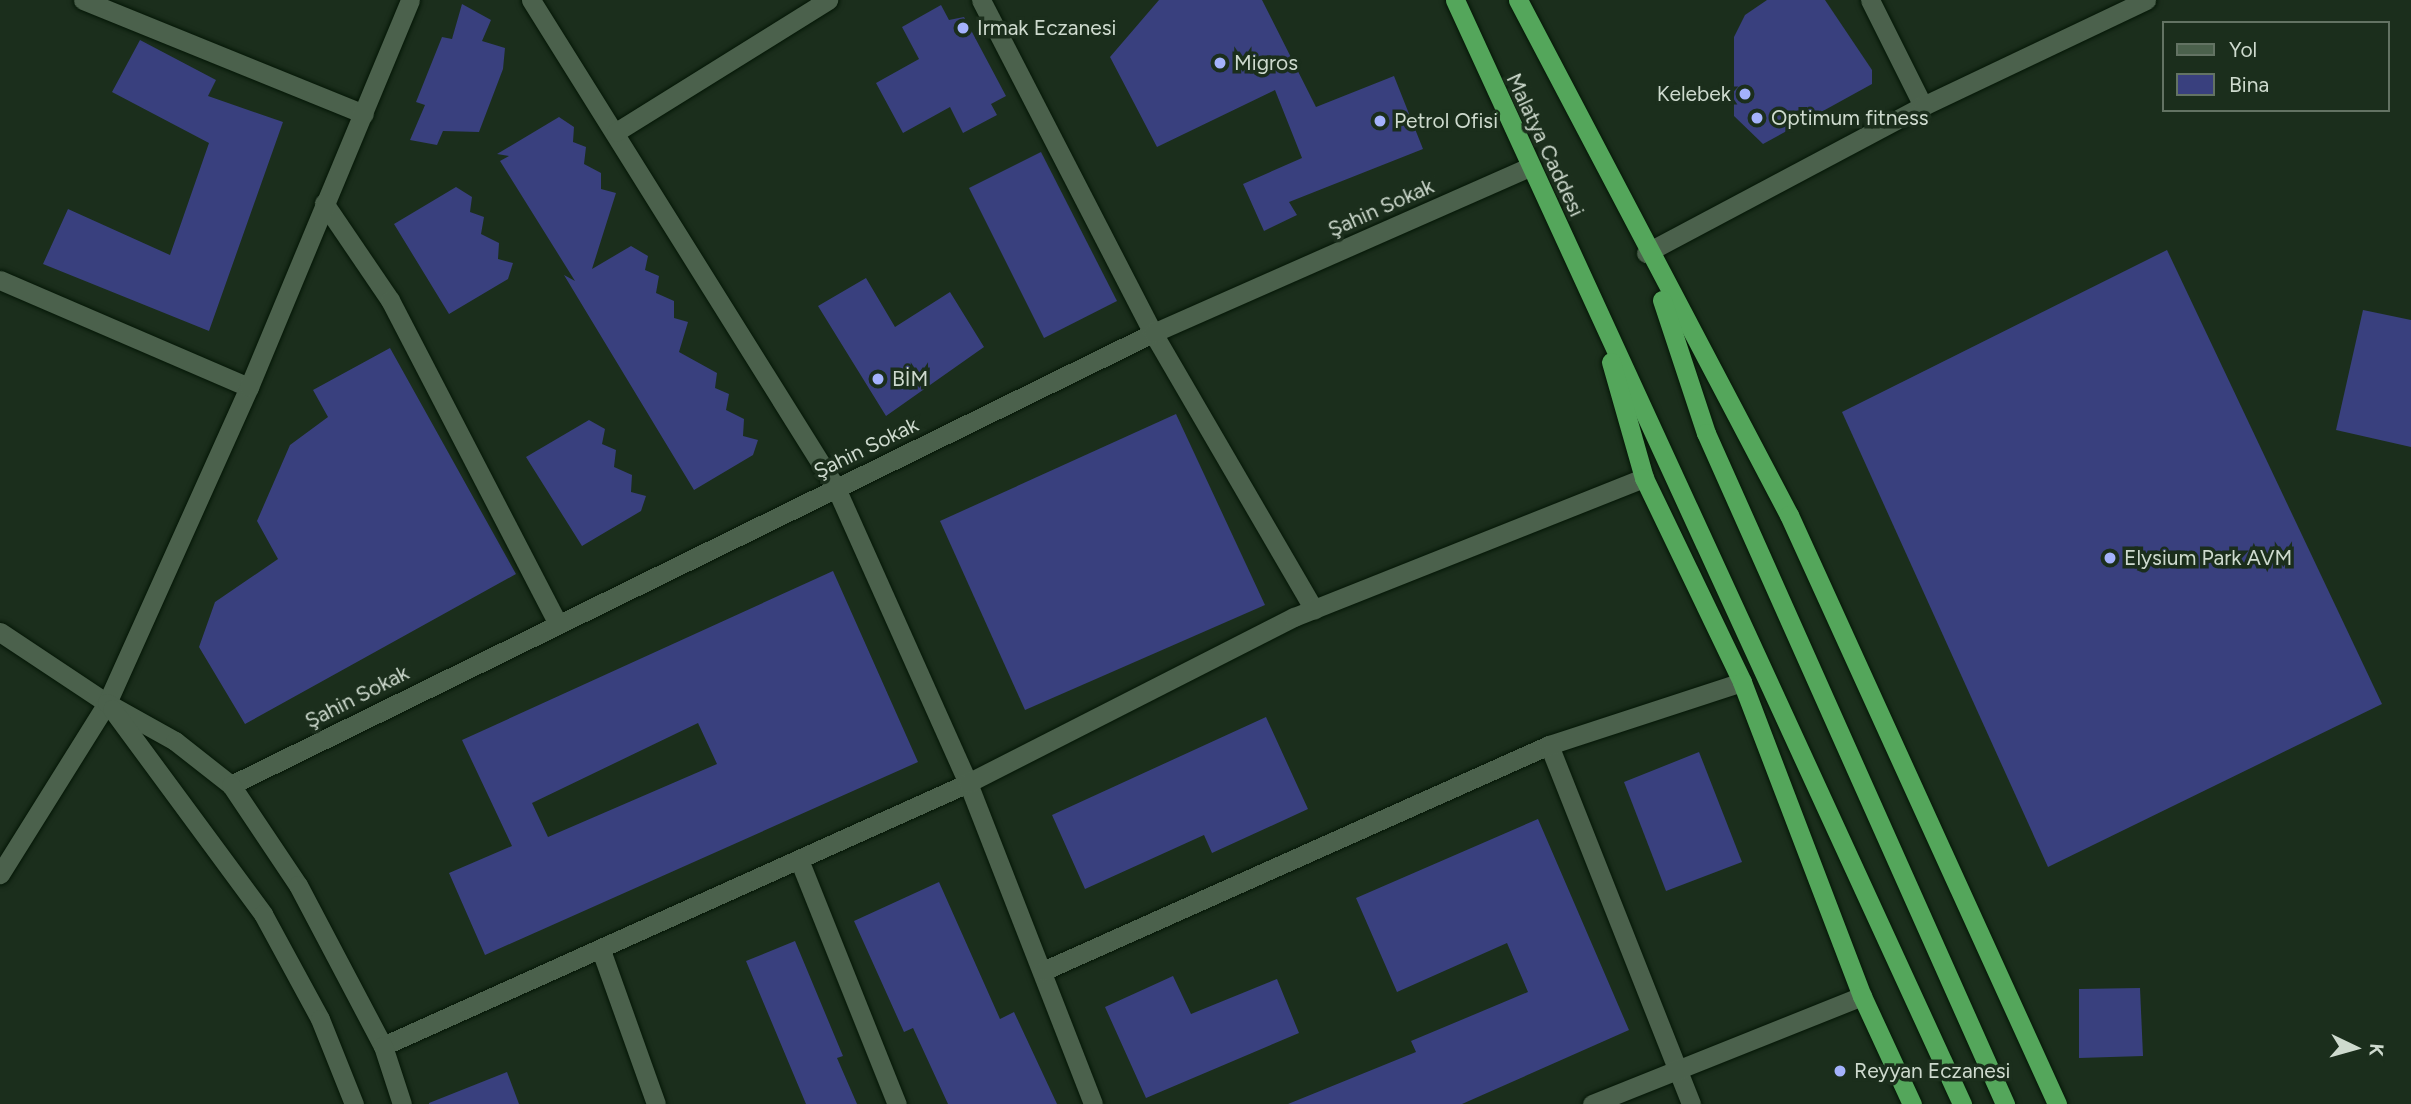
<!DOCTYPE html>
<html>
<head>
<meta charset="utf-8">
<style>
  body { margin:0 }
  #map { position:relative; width:2411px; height:1104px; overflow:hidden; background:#1b2e1c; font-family:Figtree,sans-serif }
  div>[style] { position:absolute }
  .building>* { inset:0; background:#39407e }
  .roads { filter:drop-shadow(0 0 2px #041606) drop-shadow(0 0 2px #041606) }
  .minor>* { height:19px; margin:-9.5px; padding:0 9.5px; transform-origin:9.5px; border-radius:9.5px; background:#4b614c }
  .tertiary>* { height:19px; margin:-9.5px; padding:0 9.5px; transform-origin:9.5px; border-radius:9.5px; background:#4b614c }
  .secondary>* { height:19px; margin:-9.5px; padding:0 9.5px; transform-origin:9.5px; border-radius:9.5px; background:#4b614c }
  .trunk>* { height:19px; margin:-9.5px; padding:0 9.5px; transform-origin:9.5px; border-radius:9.5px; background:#54a65b }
  .dots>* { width:19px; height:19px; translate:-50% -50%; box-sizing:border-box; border:4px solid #1b2e1c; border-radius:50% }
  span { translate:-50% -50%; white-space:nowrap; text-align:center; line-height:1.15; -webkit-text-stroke:7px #1b2e1c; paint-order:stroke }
  .poi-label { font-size:21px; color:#cedace }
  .left { translate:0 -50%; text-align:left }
  .right { translate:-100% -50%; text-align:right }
  .street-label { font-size:21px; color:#cedace }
  .legend { position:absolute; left:2162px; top:21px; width:228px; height:91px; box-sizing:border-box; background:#1b2e1c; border:2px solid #637363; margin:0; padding:9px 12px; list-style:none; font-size:21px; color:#cedace }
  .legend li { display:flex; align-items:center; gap:14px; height:35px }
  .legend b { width:35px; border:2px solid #637363 }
  .north { position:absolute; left:2320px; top:1013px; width:70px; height:70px; -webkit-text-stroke:5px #1b2e1c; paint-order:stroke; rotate:95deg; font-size:19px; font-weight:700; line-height:28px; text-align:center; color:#cedace }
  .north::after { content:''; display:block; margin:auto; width:24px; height:32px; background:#cedace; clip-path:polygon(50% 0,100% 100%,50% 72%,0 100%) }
</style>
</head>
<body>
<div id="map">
  <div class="building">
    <div style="clip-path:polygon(1159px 0,1262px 0,1316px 107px,1394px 76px,1423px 149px,1289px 202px,1297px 215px,1264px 231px,1243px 184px,1302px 158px,1275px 90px,1157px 147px,1110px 57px)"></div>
    <div style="clip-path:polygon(1767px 0,1825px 0,1872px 70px,1872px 84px,1763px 144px,1734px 116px,1734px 37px,1745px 15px)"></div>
    <div style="clip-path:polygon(462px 4px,491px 20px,482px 41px,505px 48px,503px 69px,479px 132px,443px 131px,437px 145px,410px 140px,425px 105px,416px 102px,442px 37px,452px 39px)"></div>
    <div style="clip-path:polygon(941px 5px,949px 20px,964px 17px,1006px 96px,991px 104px,997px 115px,963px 133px,950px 107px,903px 133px,876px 83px,919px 59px,902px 27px)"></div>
    <div style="clip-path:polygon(140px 40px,216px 80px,208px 96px,283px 122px,209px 331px,43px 264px,68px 209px,170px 255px,209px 143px,112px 92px)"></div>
    <div style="clip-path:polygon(559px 117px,574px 127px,573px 142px,586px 147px,584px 164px,601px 173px,601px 189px,616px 193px,592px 269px,631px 246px,648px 256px,645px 270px,659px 276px,656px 293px,674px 301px,674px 318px,688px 322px,679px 352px,717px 373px,715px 388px,729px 394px,726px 410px,744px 419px,743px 436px,758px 440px,753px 455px,694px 490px,564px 275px,575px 281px,500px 161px,509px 156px,497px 154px)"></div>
    <div style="clip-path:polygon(1041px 152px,1117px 301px,1044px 338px,969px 188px)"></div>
    <div style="clip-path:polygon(456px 187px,472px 197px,470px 212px,484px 217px,481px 234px,499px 243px,498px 259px,513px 263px,508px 279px,449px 314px,394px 224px)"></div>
    <div style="clip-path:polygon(2167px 250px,2382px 704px,2048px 867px,1842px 412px)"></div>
    <div style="clip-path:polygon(866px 278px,895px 327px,950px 292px,984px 347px,886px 416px,818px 306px)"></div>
    <div style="clip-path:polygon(2363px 310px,2411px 320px,2411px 447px,2336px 430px)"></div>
    <div style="clip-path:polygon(390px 348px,516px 574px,245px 724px,199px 647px,215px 602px,278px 559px,257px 521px,290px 445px,328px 417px,313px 390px)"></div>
    <div style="clip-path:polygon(1176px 414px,1265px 605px,1025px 710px,940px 521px)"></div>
    <div style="clip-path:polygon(589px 420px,605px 429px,602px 444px,616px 450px,614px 467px,632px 475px,631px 492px,646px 496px,641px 511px,582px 546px,526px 457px)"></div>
    <div style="clip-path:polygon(evenodd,833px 571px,918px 762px,485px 955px,449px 873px,512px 846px,462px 740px,833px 571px,698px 723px,717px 764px,548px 837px,532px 803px,698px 723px)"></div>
    <div style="clip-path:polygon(1266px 717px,1308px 809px,1212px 853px,1204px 835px,1085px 889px,1052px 815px)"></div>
    <div style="clip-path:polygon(1699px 752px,1742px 862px,1666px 891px,1624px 782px)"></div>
    <div style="clip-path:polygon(1538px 819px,1629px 1030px,1462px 1104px,1288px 1104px,1416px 1052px,1411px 1041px,1528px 992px,1507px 943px,1397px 992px,1356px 898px)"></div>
    <div style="clip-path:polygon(939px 882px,1000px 1019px,1014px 1012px,1057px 1104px,948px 1104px,913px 1028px,904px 1032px,854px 921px)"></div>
    <div style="clip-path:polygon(795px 941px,843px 1056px,837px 1058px,857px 1104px,806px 1104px,746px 961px)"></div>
    <div style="clip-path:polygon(1173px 976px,1191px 1014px,1277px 979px,1299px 1033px,1146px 1098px,1105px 1007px)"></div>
    <div style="clip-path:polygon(2140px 988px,2143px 1056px,2079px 1058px,2079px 989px)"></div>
    <div style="clip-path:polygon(507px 1072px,519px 1104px,429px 1104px,429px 1103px)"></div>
  </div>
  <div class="roads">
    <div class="minor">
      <div style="left:83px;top:0;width:303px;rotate:22.1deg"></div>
      <div style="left:531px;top:0;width:575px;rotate:57.99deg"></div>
      <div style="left:836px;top:488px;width:323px;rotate:65.9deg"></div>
      <div style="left:968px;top:783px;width:344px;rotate:68.7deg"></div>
      <div style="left:981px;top:0;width:375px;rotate:62.7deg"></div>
      <div style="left:1153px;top:333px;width:320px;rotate:59.8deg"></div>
      <div style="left:1870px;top:0;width:119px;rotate:63.4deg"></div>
      <div style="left:616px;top:132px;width:250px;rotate:-31.9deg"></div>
      <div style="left:324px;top:203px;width:117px;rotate:55.8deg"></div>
      <div style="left:390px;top:300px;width:363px;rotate:62.6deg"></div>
      <div style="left:0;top:280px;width:271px;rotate:23.3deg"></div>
      <div style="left:1549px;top:745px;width:386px;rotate:68.4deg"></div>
      <div style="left:231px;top:785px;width:1027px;rotate:-26.12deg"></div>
      <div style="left:1153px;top:333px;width:411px;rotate:-23.8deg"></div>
      <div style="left:800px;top:862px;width:261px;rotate:68.2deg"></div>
      <div style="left:602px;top:953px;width:160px;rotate:70.3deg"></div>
      <div style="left:1043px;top:971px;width:554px;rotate:-24.07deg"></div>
      <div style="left:1549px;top:745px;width:203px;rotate:-18.1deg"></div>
      <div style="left:383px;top:1046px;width:641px;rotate:-24.21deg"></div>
      <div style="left:968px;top:783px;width:366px;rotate:-27deg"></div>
      <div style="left:1294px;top:617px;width:377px;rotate:-21.7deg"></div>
      <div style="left:1592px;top:1104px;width:291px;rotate:-21.8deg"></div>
    </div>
    <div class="tertiary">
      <div style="left:1646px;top:253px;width:314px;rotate:-28deg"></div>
      <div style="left:1923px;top:106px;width:247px;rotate:-25.4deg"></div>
      <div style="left:0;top:632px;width:128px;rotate:33.6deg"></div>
      <div style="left:107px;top:703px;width:202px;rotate:122deg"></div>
    </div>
    <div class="secondary">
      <div style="left:107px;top:703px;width:346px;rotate:-65.8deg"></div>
      <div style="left:249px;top:387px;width:419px;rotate:-67.4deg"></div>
      <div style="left:107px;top:703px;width:78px;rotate:29.2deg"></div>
      <div style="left:175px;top:741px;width:71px;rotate:38.2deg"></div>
      <div style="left:231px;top:785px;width:120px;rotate:56.2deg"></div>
      <div style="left:298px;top:885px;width:182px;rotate:62.2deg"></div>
      <div style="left:383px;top:1046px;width:61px;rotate:71.9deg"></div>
      <div style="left:112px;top:709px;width:255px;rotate:53.6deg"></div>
      <div style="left:263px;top:914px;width:119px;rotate:61.5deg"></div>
      <div style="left:320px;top:1019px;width:92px;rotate:68.2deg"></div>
    </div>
    <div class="trunk">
      <div style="left:1455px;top:0;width:1215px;rotate:65.33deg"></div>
      <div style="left:1518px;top:0;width:582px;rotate:62.25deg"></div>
      <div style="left:1789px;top:515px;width:647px;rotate:65.53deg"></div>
      <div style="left:1662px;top:300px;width:140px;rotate:71.7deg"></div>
      <div style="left:1706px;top:433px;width:735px;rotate:65.98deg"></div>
      <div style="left:1611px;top:362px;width:121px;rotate:74.1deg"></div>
      <div style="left:1644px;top:478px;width:226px;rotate:64.3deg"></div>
      <div style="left:1742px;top:682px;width:336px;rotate:69.1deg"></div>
      <div style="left:1862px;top:996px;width:119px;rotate:65.2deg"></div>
    </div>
  </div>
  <div class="dots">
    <div style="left:963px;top:28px;background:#a4b2fc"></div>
    <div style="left:1220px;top:63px;background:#a4b2fc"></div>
    <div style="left:1745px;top:94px;background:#a4b2fc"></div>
    <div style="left:1757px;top:118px;background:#a4b2fc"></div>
    <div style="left:1380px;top:121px;background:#a4b2fc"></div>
    <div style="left:878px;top:379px;background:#a4b2fc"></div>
    <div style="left:2110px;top:558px;background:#a4b2fc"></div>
    <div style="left:1840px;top:1071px;background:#a4b2fc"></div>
  </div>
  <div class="poi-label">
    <span class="left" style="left:977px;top:28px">Irmak Eczanesi</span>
    <span class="left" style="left:1234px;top:63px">Migros</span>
    <span class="right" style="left:1731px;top:94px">Kelebek</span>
    <span class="left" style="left:1771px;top:118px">Optimum fitness</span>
    <span class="left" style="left:1394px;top:121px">Petrol Ofisi</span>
    <span class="left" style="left:892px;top:379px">BİM</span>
    <span class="left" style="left:2124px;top:558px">Elysium Park AVM</span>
    <span class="left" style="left:1854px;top:1071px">Reyyan Eczanesi</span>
  </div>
  <div class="street-label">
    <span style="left:1545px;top:145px;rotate:65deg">Malatya Caddesi</span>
    <span style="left:1381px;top:208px;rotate:-24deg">Şahin Sokak</span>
    <span style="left:866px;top:448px;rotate:-26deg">Şahin Sokak</span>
    <span style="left:357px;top:697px;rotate:-27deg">Şahin Sokak</span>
  </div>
  <ul class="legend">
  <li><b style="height:9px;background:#4b614c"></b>Yol</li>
  <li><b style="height:19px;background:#39407e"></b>Bina</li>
  </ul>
  <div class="north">K</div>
</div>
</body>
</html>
